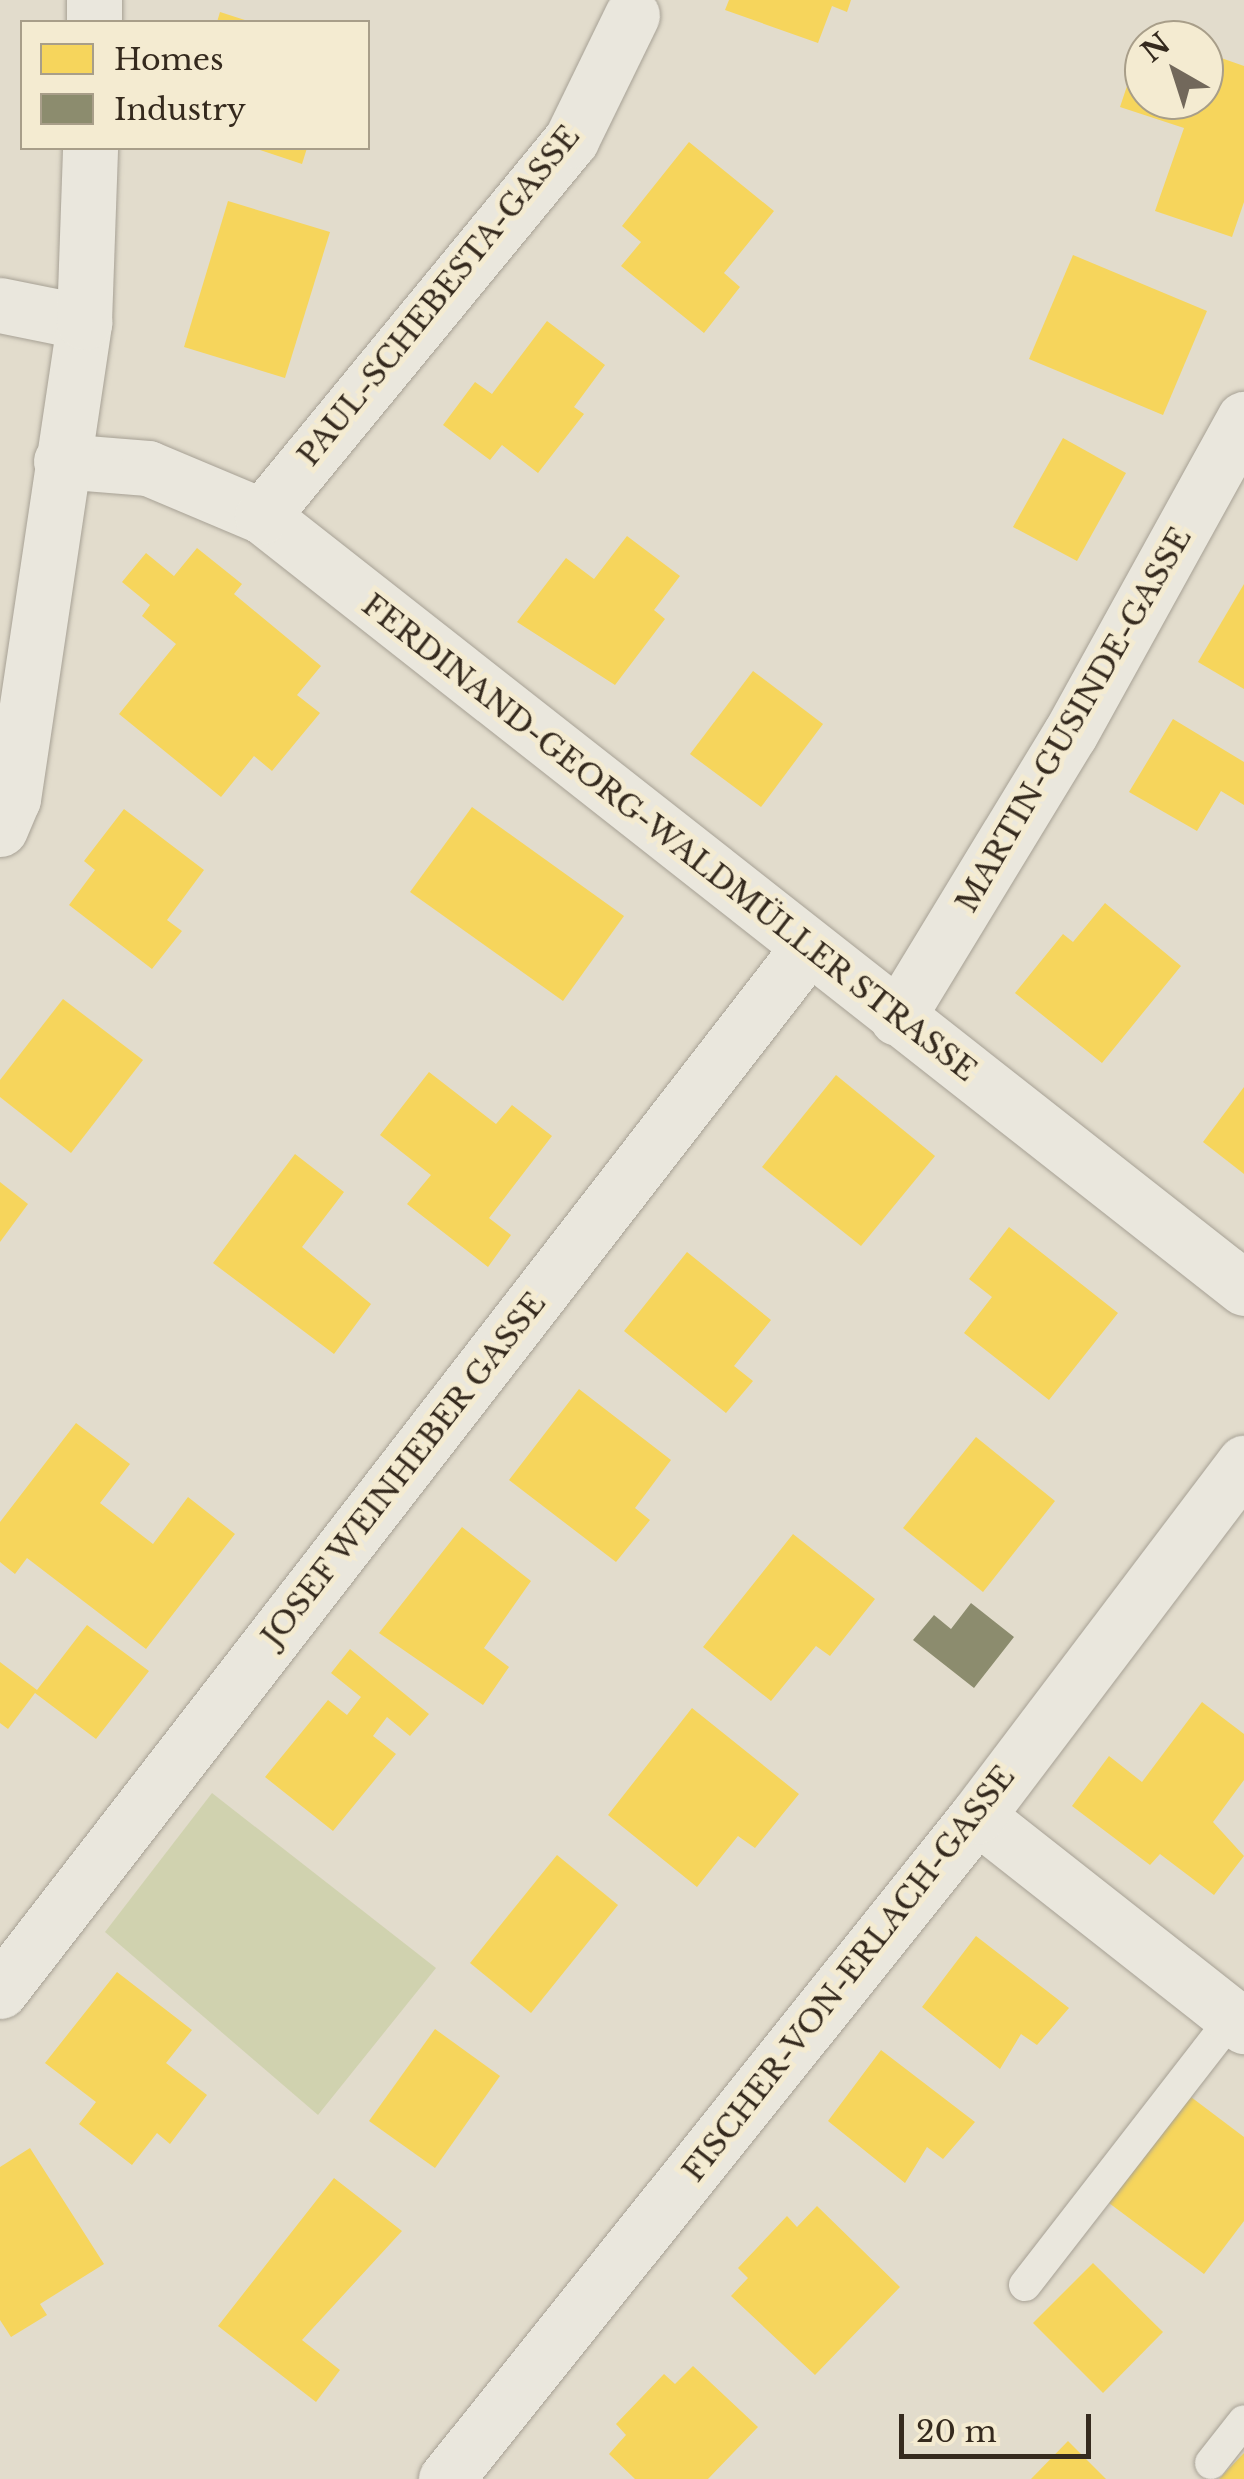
<!DOCTYPE html>
<html>
<head>
<meta charset="utf-8">
<style>
  body { margin:0 }
  #map { position:relative; width:1244px; height:2479px; overflow:hidden; background:#e2dccc; font-family:"Libre Baskerville",serif }
  div>[style] { position:absolute }
  .green>* { inset:0; background:#d0d2af }
  .homes>* { inset:0; background:#f6d55c }
  .industry>* { inset:0; background:#8c8c6e }
  .roads { filter:drop-shadow(0 0 2px #a7a195) drop-shadow(0 0 2px #a7a195) }
  .service>* { height:32px; margin:-16px; padding:0 16px; transform-origin:16px; border-radius:16px; background:#eae7dd }
  .minor>* { height:55px; margin:-27.5px; padding:0 27.5px; transform-origin:27.5px; border-radius:27.5px; background:#eae7dd }
  span { translate:-50% -50%; white-space:nowrap; text-align:center; line-height:1.15; -webkit-text-stroke:10px #f4ebd1; paint-order:stroke }
  .street-label { font-size:30px; color:#352a1e }
  .legend { position:absolute; left:20px; top:20px; width:350px; height:130px; box-sizing:border-box; background:#f4ebd1; border:2px solid #a89e89; margin:0; padding:12px 18px; list-style:none; font-size:30px; color:#352a1e }
  .legend li { display:flex; align-items:center; gap:20px; height:50px }
  .legend b { width:50px; border:2px solid #a89e89 }
  .north { position:absolute; left:1124px; top:20px; width:100px; height:100px; box-sizing:border-box; background:#f4ebd1; border:2px solid #a89e89; border-radius:50%; rotate:321deg; font-size:28px; font-weight:700; line-height:40px; text-align:center; color:#352a1e }
  .north::after { content:''; display:block; margin:auto; width:35px; height:45px; background:#72685b; clip-path:polygon(50% 0,100% 100%,50% 72%,0 100%) }
  .scale { position:absolute; left:899px; top:2414px; width:192px; height:45px; box-sizing:border-box; border:5px solid #352a1e; border-top:0; padding-left:12px; font-size:30px; line-height:35px; white-space:nowrap; color:#352a1e; -webkit-text-stroke:8px #f4ebd1; paint-order:stroke }
</style>
</head>
<body>
<div id="map">
  <div class="green">
    <div style="clip-path:polygon(212px 1793px,436px 1968px,318px 2115px,105px 1932px)"></div>
  </div>
  <div class="homes">
    <div style="clip-path:polygon(729px 0,851px 0,847px 12px,832px 6px,818px 43px,725px 10px)"></div>
    <div style="clip-path:polygon(220px 12px,251px 22px,217px 22px)"></div>
    <div style="clip-path:polygon(1145px 32px,1166px 39px,1144px 40px,1144px 100px,1204px 100px,1204px 52px,1244px 66px,1244px 202px,1232px 237px,1155px 211px,1184px 128px,1120px 107px)"></div>
    <div style="clip-path:polygon(689px 142px,774px 211px,724px 273px,740px 287px,704px 333px,621px 266px,641px 242px,622px 226px)"></div>
    <div style="clip-path:polygon(254px 148px,307px 148px,302px 164px)"></div>
    <div style="clip-path:polygon(228px 201px,330px 232px,285px 378px,184px 347px)"></div>
    <div style="clip-path:polygon(1073px 255px,1207px 311px,1163px 415px,1029px 359px)"></div>
    <div style="clip-path:polygon(547px 321px,605px 365px,574px 407px,584px 414px,538px 473px,502px 445px,490px 460px,443px 425px,475px 382px,492px 394px)"></div>
    <div style="clip-path:polygon(1063px 438px,1126px 473px,1077px 561px,1013px 527px)"></div>
    <div style="clip-path:polygon(627px 536px,680px 576px,654px 610px,665px 619px,615px 685px,517px 622px,566px 558px,594px 579px)"></div>
    <div style="clip-path:polygon(197px 548px,242px 584px,234px 594px,321px 666px,297px 695px,320px 713px,272px 771px,254px 756px,221px 797px,119px 714px,176px 644px,142px 616px,150px 605px,122px 582px,146px 553px,174px 576px)"></div>
    <div style="clip-path:polygon(1244px 584px,1244px 689px,1198px 662px)"></div>
    <div style="clip-path:polygon(753px 671px,823px 724px,761px 807px,690px 754px)"></div>
    <div style="clip-path:polygon(1173px 719px,1244px 762px,1244px 805px,1221px 791px,1197px 831px,1129px 792px)"></div>
    <div style="clip-path:polygon(472px 807px,624px 916px,563px 1001px,410px 892px)"></div>
    <div style="clip-path:polygon(124px 809px,204px 870px,167px 920px,182px 931px,152px 969px,69px 905px,95px 870px,84px 861px)"></div>
    <div style="clip-path:polygon(1105px 903px,1181px 966px,1102px 1063px,1015px 993px,1063px 934px,1073px 942px)"></div>
    <div style="clip-path:polygon(63px 999px,143px 1060px,71px 1153px,0 1097px,0 1080px)"></div>
    <div style="clip-path:polygon(429px 1072px,496px 1124px,512px 1105px,552px 1136px,489px 1218px,511px 1235px,488px 1267px,407px 1204px,431px 1175px,380px 1135px)"></div>
    <div style="clip-path:polygon(836px 1075px,935px 1156px,861px 1246px,762px 1167px)"></div>
    <div style="clip-path:polygon(1244px 1087px,1244px 1174px,1203px 1142px)"></div>
    <div style="clip-path:polygon(295px 1154px,344px 1192px,302px 1247px,371px 1304px,334px 1354px,213px 1263px)"></div>
    <div style="clip-path:polygon(0 1182px,28px 1204px,0 1242px)"></div>
    <div style="clip-path:polygon(1009px 1227px,1118px 1313px,1049px 1400px,964px 1333px,992px 1297px,969px 1279px)"></div>
    <div style="clip-path:polygon(687px 1252px,771px 1320px,734px 1366px,753px 1381px,726px 1413px,624px 1331px)"></div>
    <div style="clip-path:polygon(579px 1389px,671px 1460px,635px 1508px,650px 1520px,616px 1562px,509px 1480px)"></div>
    <div style="clip-path:polygon(76px 1423px,130px 1464px,100px 1503px,153px 1544px,188px 1497px,235px 1534px,146px 1649px,27px 1558px,15px 1574px,0 1562px,0 1522px)"></div>
    <div style="clip-path:polygon(976px 1437px,1055px 1501px,983px 1592px,903px 1528px)"></div>
    <div style="clip-path:polygon(462px 1527px,531px 1581px,484px 1648px,509px 1667px,483px 1705px,379px 1633px)"></div>
    <div style="clip-path:polygon(793px 1534px,875px 1599px,830px 1656px,816px 1646px,771px 1701px,703px 1647px)"></div>
    <div style="clip-path:polygon(87px 1625px,149px 1671px,96px 1739px,35px 1693px,8px 1729px,0 1723px,0 1662px,37px 1690px)"></div>
    <div style="clip-path:polygon(350px 1649px,429px 1714px,410px 1736px,387px 1717px,373px 1736px,396px 1754px,333px 1831px,265px 1777px,328px 1700px,347px 1715px,361px 1697px,331px 1673px)"></div>
    <div style="clip-path:polygon(1202px 1702px,1244px 1734px,1244px 1780px,1213px 1822px,1244px 1856px,1214px 1895px,1160px 1854px,1150px 1865px,1072px 1806px,1109px 1756px,1142px 1782px)"></div>
    <div style="clip-path:polygon(692px 1708px,799px 1794px,755px 1848px,738px 1836px,697px 1887px,608px 1815px)"></div>
    <div style="clip-path:polygon(557px 1855px,618px 1905px,531px 2013px,470px 1963px)"></div>
    <div style="clip-path:polygon(976px 1936px,1069px 2008px,1037px 2045px,1021px 2034px,1000px 2069px,922px 2007px)"></div>
    <div style="clip-path:polygon(117px 1972px,192px 2030px,166px 2063px,207px 2095px,170px 2144px,157px 2133px,132px 2165px,79px 2124px,96px 2102px,45px 2063px)"></div>
    <div style="clip-path:polygon(435px 2029px,500px 2076px,435px 2168px,369px 2121px)"></div>
    <div style="clip-path:polygon(881px 2050px,975px 2122px,943px 2159px,927px 2147px,905px 2183px,828px 2121px)"></div>
    <div style="clip-path:polygon(1191px 2097px,1244px 2137px,1244px 2221px,1204px 2274px,1109px 2203px)"></div>
    <div style="clip-path:polygon(30px 2148px,104px 2264px,40px 2304px,47px 2315px,11px 2337px,0 2320px,0 2167px)"></div>
    <div style="clip-path:polygon(334px 2178px,402px 2231px,302px 2340px,340px 2370px,316px 2402px,218px 2326px)"></div>
    <div style="clip-path:polygon(817px 2206px,900px 2287px,815px 2375px,731px 2296px,748px 2278px,738px 2268px,787px 2216px,797px 2227px)"></div>
    <div style="clip-path:polygon(1093px 2263px,1163px 2332px,1103px 2393px,1033px 2323px)"></div>
    <div style="clip-path:polygon(693px 2366px,758px 2427px,708px 2479px,635px 2479px,609px 2454px,626px 2435px,616px 2424px,664px 2374px,675px 2384px)"></div>
    <div style="clip-path:polygon(1068px 2441px,1106px 2479px,1031px 2479px)"></div>
    <div style="clip-path:polygon(1244px 2453px,1244px 2479px,1219px 2479px)"></div>
  </div>
  <div class="industry">
    <div style="clip-path:polygon(971px 1603px,1014px 1637px,974px 1688px,913px 1640px,934px 1615px,951px 1629px)"></div>
  </div>
  <div class="roads">
    <div class="service">
      <div style="left:1025px;top:2285px;width:339px;rotate:-52.2deg"></div>
      <div style="left:1211px;top:2463px;width:53px;rotate:-51.8deg"></div>
    </div>
    <div class="minor">
      <div style="left:94px;top:22px;width:22px;rotate:-90deg"></div>
      <div style="left:0;top:305px;width:86px;rotate:11.4deg"></div>
      <div style="left:61px;top:461px;width:87px;rotate:4.6deg"></div>
      <div style="left:148px;top:468px;width:124px;rotate:22.8deg"></div>
      <div style="left:262px;top:516px;width:1249px;rotate:38.17deg"></div>
      <div style="left:262px;top:516px;width:487px;rotate:-50.6deg"></div>
      <div style="left:571px;top:140px;width:139px;rotate:-64deg"></div>
      <div style="left:0;top:829px;width:33px;rotate:-67deg"></div>
      <div style="left:13px;top:799px;width:482px;rotate:-81.5deg"></div>
      <div style="left:84px;top:322px;width:174px;rotate:-88deg"></div>
      <div style="left:897px;top:1018px;width:333px;rotate:-58.7deg"></div>
      <div style="left:1070px;top:734px;width:360px;rotate:-61.1deg"></div>
      <div style="left:977px;top:1816px;width:340px;rotate:38.2deg"></div>
      <div style="left:0;top:1991px;width:1319px;rotate:-52.24deg"></div>
      <div style="left:446px;top:2479px;width:849px;rotate:-51.31deg"></div>
      <div style="left:977px;top:1816px;width:443px;rotate:-52.9deg"></div>
    </div>
  </div>
  <div class="street-label">
    <span style="left:439px;top:296px;rotate:-51deg">PAUL-SCHEBESTA-GASSE</span>
    <span style="left:1074px;top:720px;rotate:-60deg">MARTIN-GUSINDE-GASSE</span>
    <span style="left:669px;top:838px;rotate:38deg">FERDINAND-GEORG-WALDMÜLLER STRASSE</span>
    <span style="left:404px;top:1470px;rotate:-52deg">JOSEF WEINHEBER GASSE</span>
    <span style="left:849px;top:1974px;rotate:-52deg">FISCHER-VON-ERLACH-GASSE</span>
  </div>
  <ul class="legend">
  <li><b style="height:28px;background:#f6d55c"></b>Homes</li>
  <li><b style="height:28px;background:#8c8c6e"></b>Industry</li>
  </ul>
  <div class="north">N</div>
  <div class="scale">20 m</div>
</div>
</body>
</html>
